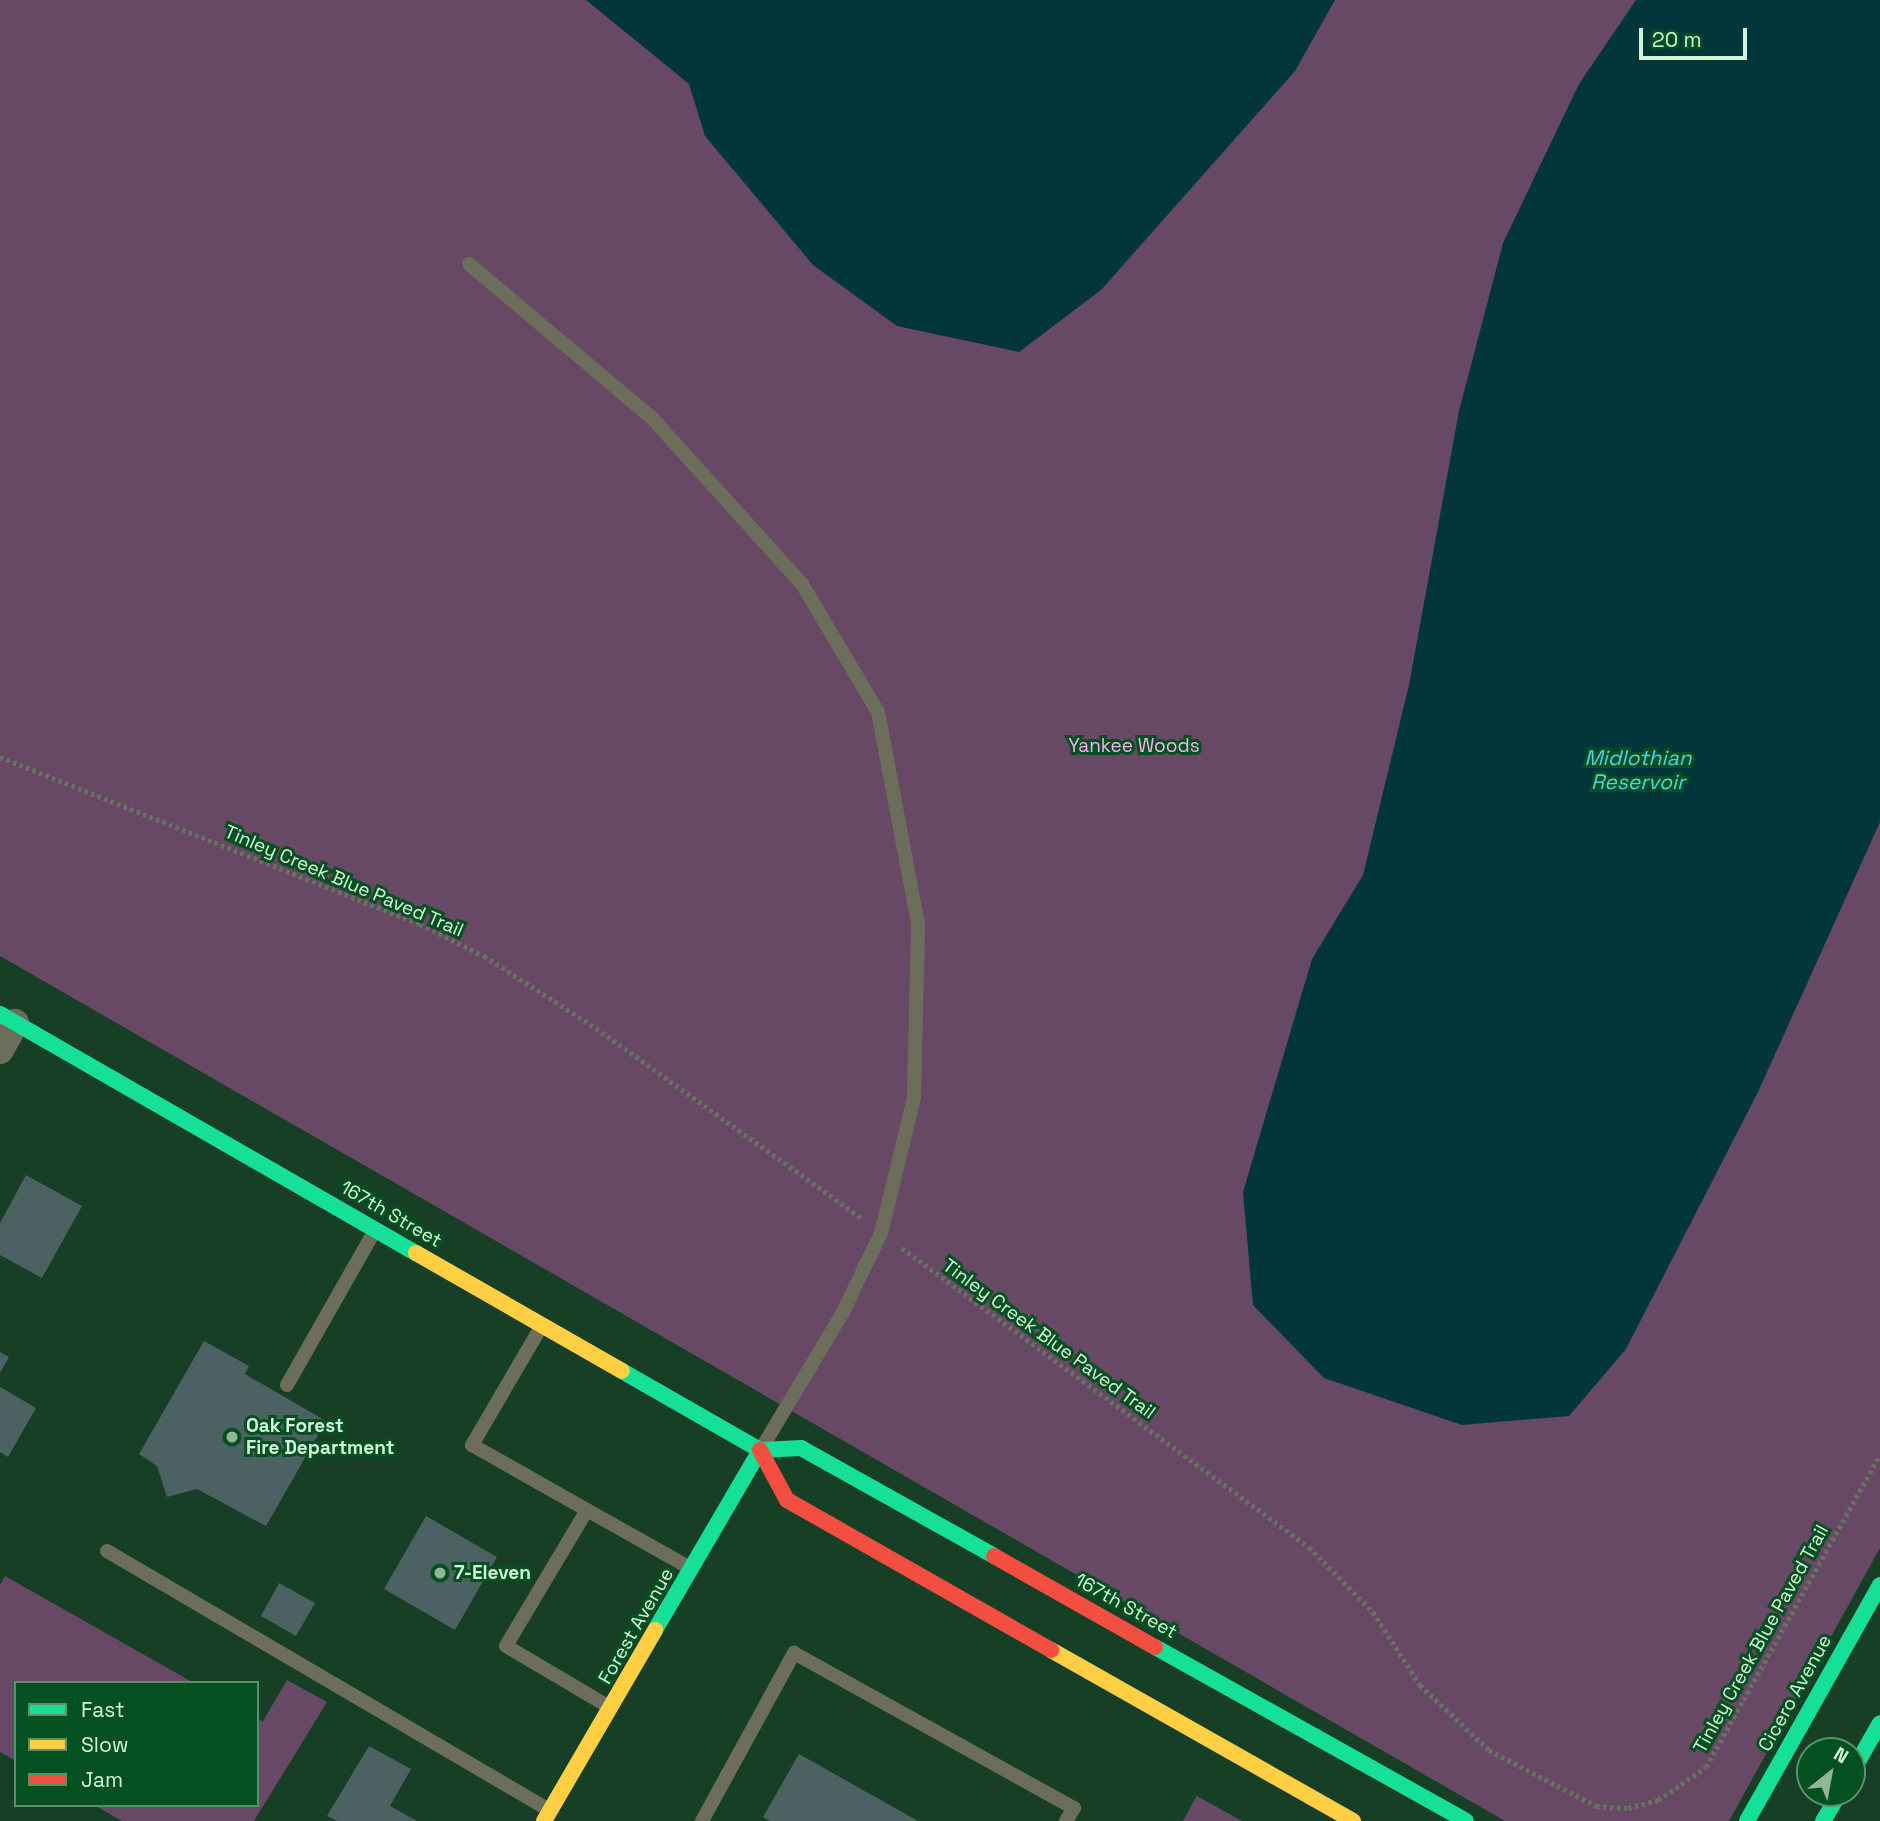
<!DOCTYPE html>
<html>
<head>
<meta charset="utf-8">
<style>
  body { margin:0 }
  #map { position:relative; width:1880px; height:1821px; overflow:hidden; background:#163f25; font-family:"Space Grotesk",sans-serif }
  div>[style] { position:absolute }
  .green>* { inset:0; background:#674966 }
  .water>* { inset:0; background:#03363b }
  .building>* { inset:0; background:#4b6162 }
  .path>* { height:4.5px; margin-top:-2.25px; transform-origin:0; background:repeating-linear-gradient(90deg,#687262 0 3.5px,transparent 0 7px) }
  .lane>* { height:14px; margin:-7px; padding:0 7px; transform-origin:7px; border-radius:7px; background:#6c6d5b }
  .street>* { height:28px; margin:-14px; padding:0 14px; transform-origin:14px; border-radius:14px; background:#6c6d5b }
  .fast>* { height:16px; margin:-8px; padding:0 8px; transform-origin:8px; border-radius:8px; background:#16e098 }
  .slow>* { height:16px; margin:-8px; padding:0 8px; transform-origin:8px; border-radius:8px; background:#ffcf43 }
  .jam>* { height:16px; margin:-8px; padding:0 8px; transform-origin:8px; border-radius:8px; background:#f24e42 }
  .dots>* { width:19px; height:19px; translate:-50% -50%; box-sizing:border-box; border:4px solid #055021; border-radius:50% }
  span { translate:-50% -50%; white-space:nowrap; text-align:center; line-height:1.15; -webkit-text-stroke:6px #055021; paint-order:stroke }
  .park-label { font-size:19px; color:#f7b0f1 }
  .street-label { font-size:19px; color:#d3f4d8 }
  .poi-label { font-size:19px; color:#d3f4d8; font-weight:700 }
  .left { translate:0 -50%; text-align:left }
  .water-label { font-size:21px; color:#4fd3e7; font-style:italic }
  .legend { position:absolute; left:14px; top:1681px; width:245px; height:126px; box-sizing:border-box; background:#055021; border:2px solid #57926a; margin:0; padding:9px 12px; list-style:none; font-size:21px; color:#d3f4d8 }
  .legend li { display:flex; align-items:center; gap:14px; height:35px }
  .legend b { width:35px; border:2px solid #57926a }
  .north { position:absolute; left:1796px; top:1737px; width:70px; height:70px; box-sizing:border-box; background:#055021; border:2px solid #57926a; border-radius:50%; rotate:31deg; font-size:19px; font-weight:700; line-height:28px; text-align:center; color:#d3f4d8 }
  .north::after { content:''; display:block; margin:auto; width:24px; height:32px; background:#91b599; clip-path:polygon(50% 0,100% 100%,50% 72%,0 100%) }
  .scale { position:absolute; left:1639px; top:28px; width:108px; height:32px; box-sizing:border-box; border:4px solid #d3f4d8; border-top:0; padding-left:9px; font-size:21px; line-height:24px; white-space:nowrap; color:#d3f4d8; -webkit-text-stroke:5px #055021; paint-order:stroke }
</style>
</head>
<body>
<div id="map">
  <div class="green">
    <div style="clip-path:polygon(0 0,1880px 0,1880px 1548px,1729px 1821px,1505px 1821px,0 956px)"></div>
    <div style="clip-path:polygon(5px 1576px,194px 1683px,16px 1683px,16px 1761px,0 1752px,0 1585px)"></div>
    <div style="clip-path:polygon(287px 1680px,327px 1702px,254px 1821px,122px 1821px,94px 1805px,257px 1805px,257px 1719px,263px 1721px)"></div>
    <div style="clip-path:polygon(1197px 1795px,1197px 1796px,1242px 1821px,1183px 1821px)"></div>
  </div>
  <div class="water">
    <div style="clip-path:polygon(586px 0,1335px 0,1295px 71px,1101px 290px,1019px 352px,897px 326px,813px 265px,705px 136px,689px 84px)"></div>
    <div style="clip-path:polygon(1636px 0,1880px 0,1880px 822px,1758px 1092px,1626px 1349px,1569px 1416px,1462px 1425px,1324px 1378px,1253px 1305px,1243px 1192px,1312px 959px,1363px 875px,1409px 685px,1459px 411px,1503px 243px,1579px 84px)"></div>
  </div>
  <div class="building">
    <div style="clip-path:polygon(26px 1175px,82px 1206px,42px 1278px,0 1255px,0 1223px)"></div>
    <div style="clip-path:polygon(204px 1341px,249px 1366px,245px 1374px,326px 1421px,266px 1526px,197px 1489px,167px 1497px,157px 1466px,139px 1454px)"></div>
    <div style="clip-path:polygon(0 1352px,9px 1357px,0 1373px)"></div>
    <div style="clip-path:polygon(0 1387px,36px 1408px,8px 1457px,0 1452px)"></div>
    <div style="clip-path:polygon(426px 1516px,497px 1557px,455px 1630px,384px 1589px)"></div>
    <div style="clip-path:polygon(279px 1583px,315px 1603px,296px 1636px,261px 1616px)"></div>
    <div style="clip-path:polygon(369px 1746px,411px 1769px,390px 1806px,417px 1821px,337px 1821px,327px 1816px)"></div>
    <div style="clip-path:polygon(799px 1754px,918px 1821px,770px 1821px,763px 1817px)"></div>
  </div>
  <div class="path">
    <div style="left:0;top:757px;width:452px;rotate:21.7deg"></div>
    <div style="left:420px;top:924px;width:72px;rotate:26.6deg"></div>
    <div style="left:484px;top:956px;width:133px;rotate:32.7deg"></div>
    <div style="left:596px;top:1028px;width:326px;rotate:35.6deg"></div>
    <div style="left:902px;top:1248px;width:505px;rotate:36.3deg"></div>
    <div style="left:1309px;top:1547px;width:91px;rotate:45.4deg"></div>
    <div style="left:1373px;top:1612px;width:87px;rotate:57.2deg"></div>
    <div style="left:1420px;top:1685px;width:95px;rotate:43.3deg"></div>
    <div style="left:1489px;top:1750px;width:121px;rotate:27.6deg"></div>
    <div style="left:1596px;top:1806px;width:32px;rotate:4deg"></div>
    <div style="left:1628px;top:1808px;width:31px;rotate:-15deg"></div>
    <div style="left:1658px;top:1800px;width:58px;rotate:-34.5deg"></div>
    <div style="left:1706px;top:1767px;width:357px;rotate:-60.9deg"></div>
  </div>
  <div class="lane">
    <div style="left:469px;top:264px;width:239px;rotate:40.1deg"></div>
    <div style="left:652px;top:418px;width:224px;rotate:47.9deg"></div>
    <div style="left:802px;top:584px;width:149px;rotate:59.3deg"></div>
    <div style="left:878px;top:712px;width:215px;rotate:79.3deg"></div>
    <div style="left:918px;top:923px;width:175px;rotate:91.3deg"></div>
    <div style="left:914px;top:1098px;width:139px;rotate:103.7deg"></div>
    <div style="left:881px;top:1233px;width:90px;rotate:115.7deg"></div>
    <div style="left:842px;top:1314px;width:154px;rotate:120.9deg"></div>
    <div style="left:541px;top:1327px;width:137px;rotate:120.3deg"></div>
    <div style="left:472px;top:1445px;width:132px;rotate:29.5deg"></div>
    <div style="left:587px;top:1510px;width:158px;rotate:120.8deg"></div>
    <div style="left:506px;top:1646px;width:120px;rotate:30.6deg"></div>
    <div style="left:287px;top:1385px;width:178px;rotate:-60.4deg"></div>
    <div style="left:587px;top:1510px;width:118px;rotate:29.4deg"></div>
    <div style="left:107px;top:1551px;width:512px;rotate:30.37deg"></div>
    <div style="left:702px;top:1821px;width:192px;rotate:-61.3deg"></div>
    <div style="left:794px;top:1653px;width:320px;rotate:29deg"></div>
    <div style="left:1074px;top:1808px;width:15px;rotate:122deg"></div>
  </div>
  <div class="street">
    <div style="left:0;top:1050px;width:31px;rotate:-61deg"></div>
  </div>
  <div class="fast">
    <div style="left:0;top:1014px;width:480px;rotate:29.9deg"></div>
    <div style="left:622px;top:1371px;width:159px;rotate:29.8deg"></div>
    <div style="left:760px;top:1450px;width:41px;rotate:-2.8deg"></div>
    <div style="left:801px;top:1448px;width:221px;rotate:29.2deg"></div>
    <div style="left:655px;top:1630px;width:208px;rotate:-59.7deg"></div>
    <div style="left:1155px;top:1647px;width:356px;rotate:29.2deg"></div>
    <div style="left:1852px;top:1772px;width:56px;rotate:-60.3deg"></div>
    <div style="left:1747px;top:1821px;width:271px;rotate:-60.6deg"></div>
    <div style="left:1823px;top:1821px;width:33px;rotate:-59deg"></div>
  </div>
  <div class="slow">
    <div style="left:416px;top:1253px;width:237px;rotate:29.8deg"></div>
    <div style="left:1051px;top:1650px;width:347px;rotate:29.5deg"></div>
    <div style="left:544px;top:1821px;width:221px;rotate:-59.8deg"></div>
  </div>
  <div class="jam">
    <div style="left:760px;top:1450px;width:57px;rotate:61.6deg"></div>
    <div style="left:787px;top:1500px;width:304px;rotate:29.6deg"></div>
    <div style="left:994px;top:1556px;width:185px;rotate:29.5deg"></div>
  </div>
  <div class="dots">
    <div style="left:232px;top:1437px;background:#91b599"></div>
    <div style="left:440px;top:1573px;background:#91b599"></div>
  </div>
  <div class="park-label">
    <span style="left:1134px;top:746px">Yankee Woods</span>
  </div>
  <div class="street-label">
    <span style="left:344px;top:881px;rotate:23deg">Tinley Creek Blue Paved Trail</span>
    <span style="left:391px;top:1214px;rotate:30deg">167th Street</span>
    <span style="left:1049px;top:1339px;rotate:36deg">Tinley Creek Blue Paved Trail</span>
    <span style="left:1126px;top:1606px;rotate:29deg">167th Street</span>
    <span style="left:636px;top:1626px;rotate:-60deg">Forest Avenue</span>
    <span style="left:1761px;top:1639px;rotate:-61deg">Tinley Creek Blue Paved Trail</span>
    <span style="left:1795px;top:1693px;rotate:-61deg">Cicero Avenue</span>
  </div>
  <div class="poi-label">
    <span class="left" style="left:246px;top:1437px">Oak Forest<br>Fire Department</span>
    <span class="left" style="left:454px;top:1573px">7-Eleven</span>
  </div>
  <div class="water-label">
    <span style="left:1638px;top:770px">Midlothian<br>Reservoir</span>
  </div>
  <ul class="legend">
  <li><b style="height:9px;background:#16e098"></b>Fast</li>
  <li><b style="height:9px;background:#ffcf43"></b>Slow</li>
  <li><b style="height:9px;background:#f24e42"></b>Jam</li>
  </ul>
  <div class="north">N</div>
  <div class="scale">20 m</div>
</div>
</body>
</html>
